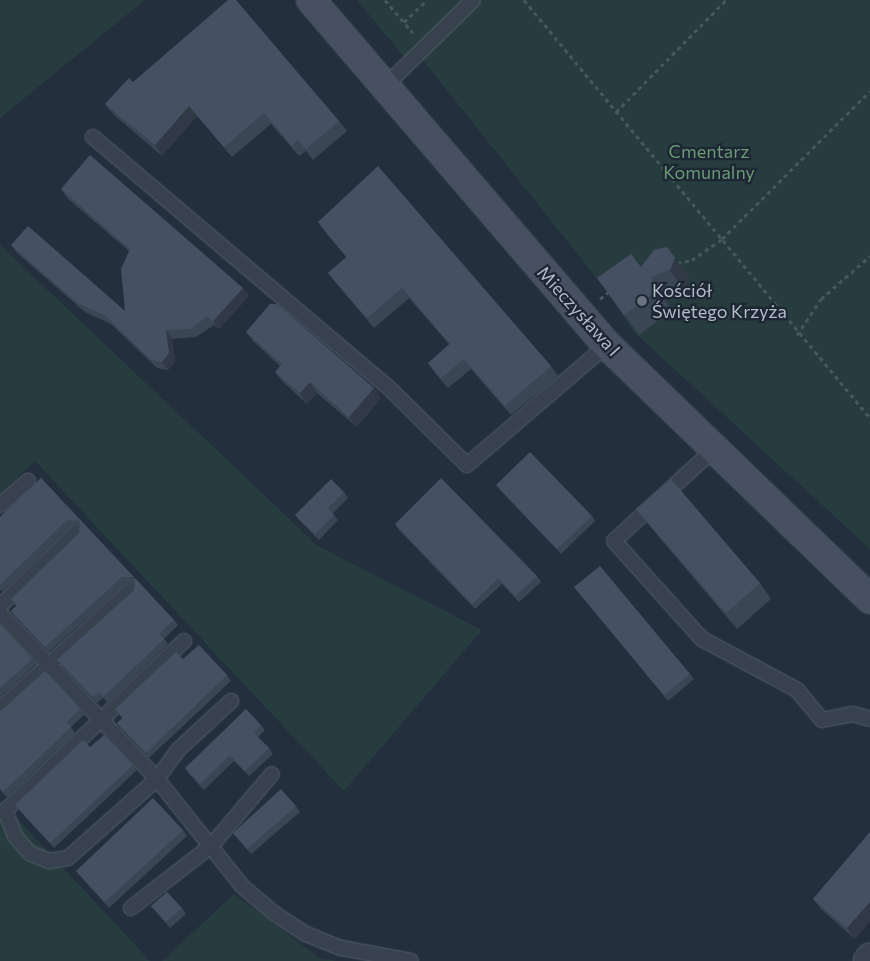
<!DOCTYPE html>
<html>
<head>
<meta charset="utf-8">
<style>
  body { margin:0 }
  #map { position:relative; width:870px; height:961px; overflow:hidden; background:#242f3e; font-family:Commissioner,sans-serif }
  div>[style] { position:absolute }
  .green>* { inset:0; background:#263c3f }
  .path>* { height:3px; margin-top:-1.5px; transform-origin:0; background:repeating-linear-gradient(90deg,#44595c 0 4px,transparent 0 8px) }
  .roads { filter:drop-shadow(0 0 1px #565f6c) drop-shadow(0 0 1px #565f6c) }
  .service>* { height:14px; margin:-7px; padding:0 7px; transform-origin:7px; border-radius:7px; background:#38414e }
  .minor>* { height:28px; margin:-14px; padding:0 14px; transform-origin:14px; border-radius:14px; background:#38414e }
  .secondary>* { height:28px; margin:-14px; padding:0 14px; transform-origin:14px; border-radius:14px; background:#465061 }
  .wall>* { inset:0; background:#3b4654 }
  .shaded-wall>* { inset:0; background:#303945 }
  .building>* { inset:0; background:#455162 }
  .dots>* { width:14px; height:14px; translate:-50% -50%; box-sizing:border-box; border:2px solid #1d2633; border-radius:50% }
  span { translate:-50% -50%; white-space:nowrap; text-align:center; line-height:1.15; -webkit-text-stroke:4.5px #1d2633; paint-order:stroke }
  .park-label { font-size:18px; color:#6b9a76 }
  .poi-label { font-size:18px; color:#b4bcc9 }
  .left { translate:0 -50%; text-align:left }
  .street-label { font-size:18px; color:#b4bcc9 }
</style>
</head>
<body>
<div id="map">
  <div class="green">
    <div style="clip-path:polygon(0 0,145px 0,0 118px)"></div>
    <div style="clip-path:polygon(357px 0,870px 0,870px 549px,633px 331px,603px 286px,415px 50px,404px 57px)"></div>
    <div style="clip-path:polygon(0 245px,318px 546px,482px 630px,344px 791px,35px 461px,0 493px)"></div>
    <div style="clip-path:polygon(0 800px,150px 961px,0 961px)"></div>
    <div style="clip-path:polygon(234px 894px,320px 958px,337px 961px,162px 961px)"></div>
  </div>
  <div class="path">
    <div style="left:385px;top:0;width:43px;rotate:49.7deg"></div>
    <div style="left:524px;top:0;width:543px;rotate:50.38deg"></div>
    <div style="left:404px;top:22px;width:32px;rotate:-44deg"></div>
    <div style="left:616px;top:112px;width:157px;rotate:-45.5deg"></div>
    <div style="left:677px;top:263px;width:15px;rotate:-11deg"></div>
    <div style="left:692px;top:260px;width:37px;rotate:-35deg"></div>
    <div style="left:722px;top:239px;width:209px;rotate:-45deg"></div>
    <div style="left:600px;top:299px;width:14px;rotate:-39deg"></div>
    <div style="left:797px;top:335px;width:43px;rotate:-56.3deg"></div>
    <div style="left:821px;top:299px;width:65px;rotate:-41.3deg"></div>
  </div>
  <div class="roads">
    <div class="service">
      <div style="left:384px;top:87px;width:124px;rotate:-44.3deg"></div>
      <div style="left:93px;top:137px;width:387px;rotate:40.3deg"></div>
      <div style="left:388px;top:387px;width:111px;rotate:44.6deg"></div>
      <div style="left:467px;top:465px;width:184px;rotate:-40.6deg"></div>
      <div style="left:713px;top:450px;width:134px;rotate:137.4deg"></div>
      <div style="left:614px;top:541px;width:132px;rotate:48.1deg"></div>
      <div style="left:702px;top:639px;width:108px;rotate:28.2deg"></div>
      <div style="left:797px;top:690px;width:39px;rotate:50deg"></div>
      <div style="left:822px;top:720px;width:32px;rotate:-11deg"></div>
      <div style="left:853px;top:714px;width:18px;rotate:16deg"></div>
      <div style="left:0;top:505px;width:37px;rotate:-41deg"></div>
      <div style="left:0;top:606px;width:107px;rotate:-43.9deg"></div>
      <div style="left:0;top:613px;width:228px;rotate:46.6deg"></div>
      <div style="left:157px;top:779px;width:138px;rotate:51.5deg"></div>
      <div style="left:243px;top:887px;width:42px;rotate:40.2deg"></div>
      <div style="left:275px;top:914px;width:37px;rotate:33deg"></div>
      <div style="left:306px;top:934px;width:38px;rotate:22deg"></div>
      <div style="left:341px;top:948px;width:71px;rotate:10.5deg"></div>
      <div style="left:184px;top:641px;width:247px;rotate:136.5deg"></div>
      <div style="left:5px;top:811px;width:27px;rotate:68deg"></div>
      <div style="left:15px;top:836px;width:23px;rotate:49deg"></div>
      <div style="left:30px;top:853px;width:21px;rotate:23deg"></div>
      <div style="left:49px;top:861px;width:19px;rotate:-9deg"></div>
      <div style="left:68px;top:858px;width:119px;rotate:-41.6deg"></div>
      <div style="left:157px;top:779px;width:37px;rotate:-54deg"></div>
      <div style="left:179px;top:749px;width:71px;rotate:-42.7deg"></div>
      <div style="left:0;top:709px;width:178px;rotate:-42.3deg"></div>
      <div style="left:131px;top:908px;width:101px;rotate:-37.8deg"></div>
      <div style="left:211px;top:846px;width:94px;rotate:-49.7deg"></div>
    </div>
    <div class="minor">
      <div style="left:868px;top:961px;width:4px;rotate:-56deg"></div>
    </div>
    <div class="secondary">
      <div style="left:311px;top:0;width:455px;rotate:49.4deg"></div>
      <div style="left:607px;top:345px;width:366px;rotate:44deg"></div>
    </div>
  </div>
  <div class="wall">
    <div style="clip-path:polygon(133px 82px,339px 121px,347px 131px,313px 160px,306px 151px,299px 156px,271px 124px,232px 157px,197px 116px,162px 156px,113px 114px,105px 104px)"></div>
    <div style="clip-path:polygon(61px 189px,243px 288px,249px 296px,219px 329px,214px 325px,196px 337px,172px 339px,175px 362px,168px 370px,157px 368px,111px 324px,85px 312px,17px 253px,11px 245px,125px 311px,129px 251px,67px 198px)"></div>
    <div style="clip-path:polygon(318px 222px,551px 366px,558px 376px,511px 415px,471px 369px,448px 388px,435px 373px,428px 363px,449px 344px,409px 298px,374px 328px,335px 282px,328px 273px,346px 257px,325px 232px)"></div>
    <div style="clip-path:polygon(675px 258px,690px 278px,684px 290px,665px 297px,672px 310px,639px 335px,597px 278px)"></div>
    <div style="clip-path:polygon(246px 332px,374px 388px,381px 398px,357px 427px,317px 393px,307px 404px,283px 382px,275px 372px,280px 366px,254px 342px)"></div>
    <div style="clip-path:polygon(41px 478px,135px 579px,174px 620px,178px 625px,164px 639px,168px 644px,107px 702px,103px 698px,97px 703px,61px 665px,57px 660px,134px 590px,135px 583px,126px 583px,49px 652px,15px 616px,11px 611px,16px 606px,11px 599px,79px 533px,80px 526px,71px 526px,2px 592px,0 589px,0 517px)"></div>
    <div style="clip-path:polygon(496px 485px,592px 516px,595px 521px,561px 554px,500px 490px)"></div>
    <div style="clip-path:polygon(344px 492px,348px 498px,333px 513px,338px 520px,319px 540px,299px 520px,295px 515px)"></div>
    <div style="clip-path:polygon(636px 509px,760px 583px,771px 599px,737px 629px,648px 524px)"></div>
    <div style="clip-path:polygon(395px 524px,537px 576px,541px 582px,519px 602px,502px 584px,475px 609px,399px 530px)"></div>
    <div style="clip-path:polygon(574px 587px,690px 674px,694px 679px,668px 701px)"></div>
    <div style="clip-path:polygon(0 624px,32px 659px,36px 664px,0 697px)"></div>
    <div style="clip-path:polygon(183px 659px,227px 675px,231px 681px,149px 758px,121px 728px,117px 723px,122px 718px,115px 709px)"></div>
    <div style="clip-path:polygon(80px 709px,84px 715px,71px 727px,75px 733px,7px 797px,0 790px,0 710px)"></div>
    <div style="clip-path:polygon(261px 725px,265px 730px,258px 737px,269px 748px,273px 754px,249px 776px,234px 761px,204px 790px,189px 774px,185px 768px)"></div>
    <div style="clip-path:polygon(90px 747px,133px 765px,137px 770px,54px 848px,19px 810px,15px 805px)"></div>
    <div style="clip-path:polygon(296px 806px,300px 812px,251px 854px,237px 838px,233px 833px)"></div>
    <div style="clip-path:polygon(183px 830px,187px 836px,109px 908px,80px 876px,76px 871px)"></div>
    <div style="clip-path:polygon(870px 832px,870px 921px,855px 939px,821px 909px,813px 899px)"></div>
    <div style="clip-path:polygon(151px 906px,182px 908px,186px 914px,170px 928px)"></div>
  </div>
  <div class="shaded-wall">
    <div style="clip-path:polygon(189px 106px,197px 116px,162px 156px,155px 145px)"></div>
    <div style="clip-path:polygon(675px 258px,690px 278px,684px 290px,670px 270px)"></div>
    <div style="clip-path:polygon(651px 277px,665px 297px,672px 310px,658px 290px)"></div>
    <div style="clip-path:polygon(243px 288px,249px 296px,219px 329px,213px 321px)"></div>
    <div style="clip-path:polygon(166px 330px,172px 339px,175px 362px,168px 370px,162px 362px)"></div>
    <div style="clip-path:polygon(310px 382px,317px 393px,307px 404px,300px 393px)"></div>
    <div style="clip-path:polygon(374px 388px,381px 398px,357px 427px,349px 417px)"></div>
    <div style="clip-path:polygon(870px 902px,870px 921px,855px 939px,847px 928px)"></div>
  </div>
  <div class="building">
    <div style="clip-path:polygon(228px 0,236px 0,339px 121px,306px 149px,298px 140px,292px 146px,264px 113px,224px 147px,189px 106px,155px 145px,105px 104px,129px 78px,133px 82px)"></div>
    <div style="clip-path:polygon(90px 155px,243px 288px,213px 321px,208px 316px,190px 329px,166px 330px,169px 353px,162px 362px,151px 360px,105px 315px,79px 304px,11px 245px,28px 226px,125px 311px,121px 269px,130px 249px,61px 189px)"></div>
    <div style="clip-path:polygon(378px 166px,551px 366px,505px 406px,464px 359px,441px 378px,428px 363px,450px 344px,402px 288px,367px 318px,328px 273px,347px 257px,318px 222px)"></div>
    <div style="clip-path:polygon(667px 247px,675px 258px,670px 270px,651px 277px,658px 290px,624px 315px,597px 278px,631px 254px,641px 267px,654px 250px)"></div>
    <div style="clip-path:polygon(270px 304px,277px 304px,374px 388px,349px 417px,310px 382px,300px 393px,275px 372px,282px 364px,246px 332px)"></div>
    <div style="clip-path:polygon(530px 452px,592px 516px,557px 549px,496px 485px)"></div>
    <div style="clip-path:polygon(41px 478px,134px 577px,122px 577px,45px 647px,11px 611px,17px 605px,11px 599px,79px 533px,80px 521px,67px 520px,0 585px,0 517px)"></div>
    <div style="clip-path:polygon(441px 478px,537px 576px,515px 596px,498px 578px,472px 604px,395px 524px)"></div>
    <div style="clip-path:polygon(331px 479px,344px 492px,328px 508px,334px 515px,315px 534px,295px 515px)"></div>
    <div style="clip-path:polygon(671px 479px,760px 583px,726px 613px,636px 509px)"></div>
    <div style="clip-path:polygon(600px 566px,690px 674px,664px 695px,574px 587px)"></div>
    <div style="clip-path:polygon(135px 578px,174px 620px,159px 634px,164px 639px,103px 697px,99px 692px,93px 697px,57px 660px,134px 590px)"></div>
    <div style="clip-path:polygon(0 624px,32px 659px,0 688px)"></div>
    <div style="clip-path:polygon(199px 645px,227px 675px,146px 753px,117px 723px,123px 718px,115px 709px,176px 652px,183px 659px)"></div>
    <div style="clip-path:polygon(45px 671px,80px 709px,66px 722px,71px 727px,3px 792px,0 788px,0 710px,2px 710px)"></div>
    <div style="clip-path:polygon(246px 709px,261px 725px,254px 733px,269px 748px,245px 771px,230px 755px,200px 784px,185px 768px)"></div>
    <div style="clip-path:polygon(104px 735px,133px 765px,50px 843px,15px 805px,83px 740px,90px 747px)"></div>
    <div style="clip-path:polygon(281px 789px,296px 806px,247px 849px,233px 833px)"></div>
    <div style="clip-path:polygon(153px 798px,183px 830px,105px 902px,76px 871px)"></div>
    <div style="clip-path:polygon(870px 832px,870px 902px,847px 928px,813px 899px)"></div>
    <div style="clip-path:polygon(167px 892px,182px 908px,166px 922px,151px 906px)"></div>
  </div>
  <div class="dots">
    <div style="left:642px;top:301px;background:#6b7280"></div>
  </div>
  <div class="park-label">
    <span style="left:709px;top:162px">Cmentarz<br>Komunalny</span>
  </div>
  <div class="poi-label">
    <span class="left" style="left:652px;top:301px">Kościół<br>Świętego Krzyża</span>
  </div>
  <div class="street-label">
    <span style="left:579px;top:311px;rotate:48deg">Mieczysława I</span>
  </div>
</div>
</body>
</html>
